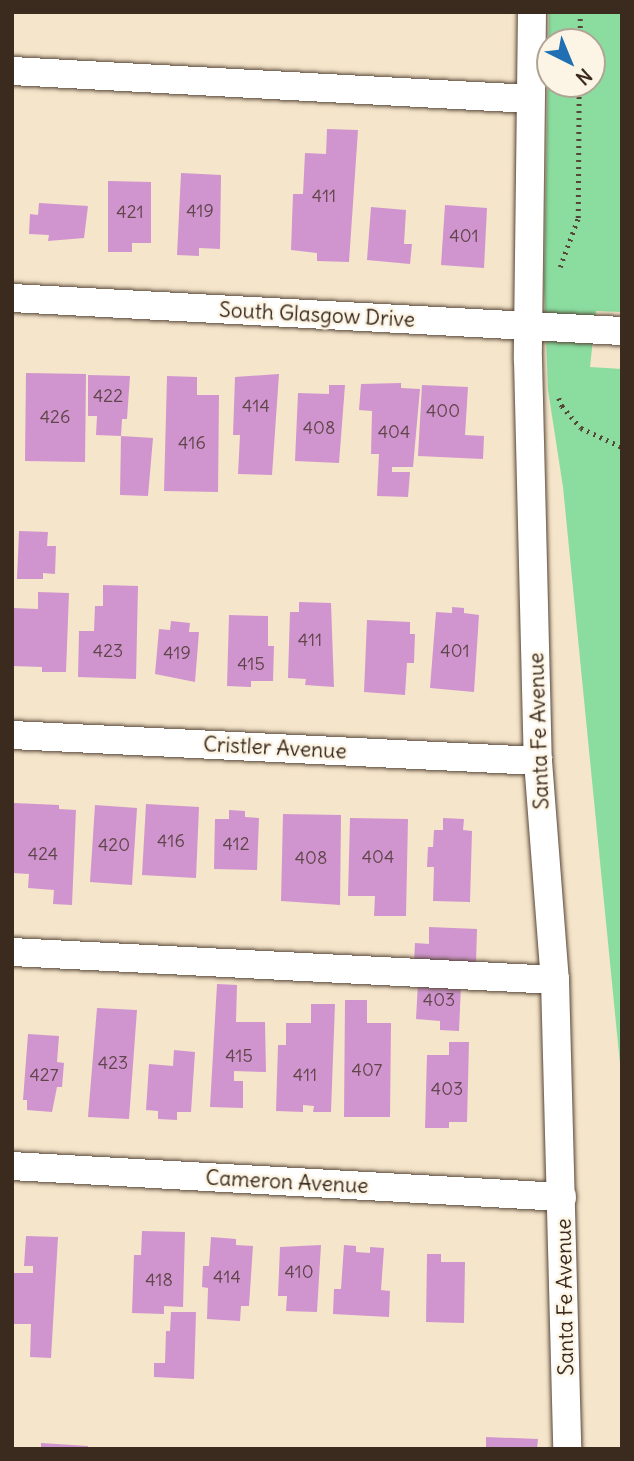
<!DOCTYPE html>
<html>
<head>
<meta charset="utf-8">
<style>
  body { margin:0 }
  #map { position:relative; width:634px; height:1461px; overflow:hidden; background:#f5e5ca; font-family:Delius,sans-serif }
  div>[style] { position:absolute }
  .green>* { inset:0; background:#8add9f }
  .building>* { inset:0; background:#d095cf }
  .path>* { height:4.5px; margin-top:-2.25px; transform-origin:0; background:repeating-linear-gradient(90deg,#574638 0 2px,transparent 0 7px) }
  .roads { filter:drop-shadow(0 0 2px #574638) drop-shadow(0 0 2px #574638) }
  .minor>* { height:28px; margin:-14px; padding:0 14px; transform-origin:14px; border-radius:14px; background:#fff }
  span { translate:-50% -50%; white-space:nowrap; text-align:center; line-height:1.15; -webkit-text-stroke:5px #fcf5e5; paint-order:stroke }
  .number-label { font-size:18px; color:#60454a }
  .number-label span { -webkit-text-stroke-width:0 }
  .street-label { font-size:21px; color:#3b2a1e }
  .frame { position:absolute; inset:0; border:14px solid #3b2a1e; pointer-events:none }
  .north { position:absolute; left:536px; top:28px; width:70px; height:70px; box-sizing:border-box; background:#fcf5e5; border:2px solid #afa495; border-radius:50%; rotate:137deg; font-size:19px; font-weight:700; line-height:28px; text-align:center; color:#3b2a1e }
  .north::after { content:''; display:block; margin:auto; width:24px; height:32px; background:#1f6fb2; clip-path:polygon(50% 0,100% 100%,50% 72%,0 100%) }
</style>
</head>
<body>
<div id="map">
  <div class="green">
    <div style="clip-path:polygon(evenodd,549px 12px,622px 12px,622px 312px,596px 311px,590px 367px,622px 369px,622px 1084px,563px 487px,548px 390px,544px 286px,549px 12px,550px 42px,592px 42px,592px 84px,550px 84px,550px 42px)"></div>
  </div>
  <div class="building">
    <div style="clip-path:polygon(327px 129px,358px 130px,349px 262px,317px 261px,317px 253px,291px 250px,293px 194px,303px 194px,305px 153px,326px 154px)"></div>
    <div style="clip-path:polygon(181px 173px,221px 175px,220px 249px,199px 248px,199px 256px,177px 255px)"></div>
    <div style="clip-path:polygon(108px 181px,151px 182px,151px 243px,132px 243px,132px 252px,108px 252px)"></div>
    <div style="clip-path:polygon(39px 203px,88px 206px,84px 238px,48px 241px,49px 235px,29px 234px,30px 214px,38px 215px)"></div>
    <div style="clip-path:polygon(445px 205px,487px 208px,484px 268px,441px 265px)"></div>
    <div style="clip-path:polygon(371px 207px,406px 210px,404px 244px,412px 244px,410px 264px,367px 260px)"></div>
    <div style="clip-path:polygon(26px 373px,86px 374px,85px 462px,25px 461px)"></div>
    <div style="clip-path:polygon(279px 374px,272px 475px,238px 474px,240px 435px,233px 435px,235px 377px)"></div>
    <div style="clip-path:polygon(88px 375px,130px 376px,127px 419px,122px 419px,121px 436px,96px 435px,97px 416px,88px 416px)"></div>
    <div style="clip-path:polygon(167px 376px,197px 377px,197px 395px,219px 395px,218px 492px,164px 491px)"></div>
    <div style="clip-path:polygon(401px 383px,401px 388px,420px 389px,413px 467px,392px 467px,392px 472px,410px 472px,408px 497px,377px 496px,379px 454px,371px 454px,372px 411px,359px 410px,361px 384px)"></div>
    <div style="clip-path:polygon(329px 385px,345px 385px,339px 463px,295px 461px,298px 393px,329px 394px)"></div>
    <div style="clip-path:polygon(422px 385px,468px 387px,465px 435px,484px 436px,483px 459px,418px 456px)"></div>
    <div style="clip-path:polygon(121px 436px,153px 438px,148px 496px,120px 495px)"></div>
    <div style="clip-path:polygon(19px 531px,48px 532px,47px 546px,56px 546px,55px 574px,43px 573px,43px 579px,17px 579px)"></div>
    <div style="clip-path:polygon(103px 585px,138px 586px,136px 679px,78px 677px,79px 631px,94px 631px,95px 606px,103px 606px)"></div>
    <div style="clip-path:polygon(38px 592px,69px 593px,66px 672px,42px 672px,42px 667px,12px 666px,13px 608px,38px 609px)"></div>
    <div style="clip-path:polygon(299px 602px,331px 603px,334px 687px,305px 685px,306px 679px,288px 678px,290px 612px,299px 612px)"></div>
    <div style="clip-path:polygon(452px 607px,464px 608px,464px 613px,479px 615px,474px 692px,430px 688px,436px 612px,452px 613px)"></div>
    <div style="clip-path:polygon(229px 615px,268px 616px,268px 646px,274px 646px,273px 681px,251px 681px,251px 687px,227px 686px)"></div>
    <div style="clip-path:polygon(367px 620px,410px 622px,410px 634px,415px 634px,414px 663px,407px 663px,405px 695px,364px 692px)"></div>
    <div style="clip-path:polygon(171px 621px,190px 623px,189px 632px,199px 632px,195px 682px,155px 674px,159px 629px,170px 630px)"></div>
    <div style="clip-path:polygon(14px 803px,59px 805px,59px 809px,76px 810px,72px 905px,53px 904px,54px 890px,28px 888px,29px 874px,12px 873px)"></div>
    <div style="clip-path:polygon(146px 804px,199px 807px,196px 878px,142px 875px)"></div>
    <div style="clip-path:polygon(95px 805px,137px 808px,132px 885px,90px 882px)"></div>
    <div style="clip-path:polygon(229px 810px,245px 811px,245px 817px,259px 818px,257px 870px,214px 869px,215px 819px,229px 819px)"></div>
    <div style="clip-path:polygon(283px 814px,341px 815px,340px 905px,281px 901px)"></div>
    <div style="clip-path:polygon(350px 818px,408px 819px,406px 916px,374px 916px,375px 896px,348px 896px)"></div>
    <div style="clip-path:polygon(443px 818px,464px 819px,463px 830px,472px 831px,470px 902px,433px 901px,434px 867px,427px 867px,428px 847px,433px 847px,434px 830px,443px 830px)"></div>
    <div style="clip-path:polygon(429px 927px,477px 929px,476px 963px,414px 962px,415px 943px,429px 944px)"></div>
    <div style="clip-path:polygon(418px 983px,461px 985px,459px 1031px,440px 1030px,440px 1021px,416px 1019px)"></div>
    <div style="clip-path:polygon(217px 984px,237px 985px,236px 1022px,265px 1022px,266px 1072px,234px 1071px,234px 1081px,243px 1081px,243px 1108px,210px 1107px)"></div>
    <div style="clip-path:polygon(345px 1000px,367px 1000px,367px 1023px,391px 1023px,390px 1117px,344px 1117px)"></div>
    <div style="clip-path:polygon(311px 1004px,335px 1004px,331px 1112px,313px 1112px,314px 1106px,303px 1105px,303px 1112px,276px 1111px,278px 1045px,286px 1045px,286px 1023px,311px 1023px)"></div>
    <div style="clip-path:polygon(97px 1008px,137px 1010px,129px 1119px,88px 1117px)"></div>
    <div style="clip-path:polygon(28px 1034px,59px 1036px,57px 1062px,64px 1063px,62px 1087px,57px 1087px,52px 1112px,27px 1110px,27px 1100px,23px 1100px)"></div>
    <div style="clip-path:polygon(449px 1042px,469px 1042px,467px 1122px,449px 1122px,449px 1128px,425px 1128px,427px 1055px,449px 1055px)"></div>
    <div style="clip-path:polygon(174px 1050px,195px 1052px,191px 1112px,177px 1112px,177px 1120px,158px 1119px,158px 1111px,146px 1110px,149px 1064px,173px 1066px)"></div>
    <div style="clip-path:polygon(142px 1231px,185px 1232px,183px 1307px,164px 1306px,164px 1314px,132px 1313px,134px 1255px,141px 1255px)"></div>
    <div style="clip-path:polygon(26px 1236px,58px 1237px,51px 1358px,30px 1357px,31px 1324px,12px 1324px,12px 1273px,33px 1273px,33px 1266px,24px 1266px)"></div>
    <div style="clip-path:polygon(211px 1237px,236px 1239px,236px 1245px,253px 1246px,249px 1306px,241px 1306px,240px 1321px,207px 1319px,208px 1288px,202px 1287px,203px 1266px,209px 1266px)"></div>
    <div style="clip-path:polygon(321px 1245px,317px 1312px,286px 1311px,287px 1296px,278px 1296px,280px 1247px)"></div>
    <div style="clip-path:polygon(344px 1245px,356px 1246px,356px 1252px,370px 1253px,370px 1247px,384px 1248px,381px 1290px,390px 1291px,389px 1317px,333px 1314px,334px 1289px,341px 1289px)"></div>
    <div style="clip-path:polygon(427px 1254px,441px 1254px,441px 1262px,465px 1262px,464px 1323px,426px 1322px)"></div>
    <div style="clip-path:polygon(171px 1312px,196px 1312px,194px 1379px,154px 1377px,154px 1363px,165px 1363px,166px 1331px,170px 1331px)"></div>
    <div style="clip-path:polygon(486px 1437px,538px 1439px,537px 1449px,486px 1449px)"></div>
    <div style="clip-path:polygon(41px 1443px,88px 1446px,88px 1449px,41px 1449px)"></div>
  </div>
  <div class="path">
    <div style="left:580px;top:42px;width:30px;rotate:-90deg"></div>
    <div style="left:560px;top:267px;width:52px;rotate:-69.8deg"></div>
    <div style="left:578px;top:218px;width:134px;rotate:-89.6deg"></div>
    <div style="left:559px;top:398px;width:9px;rotate:69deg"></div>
    <div style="left:562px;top:406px;width:29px;rotate:49deg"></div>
    <div style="left:581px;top:428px;width:45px;rotate:24.9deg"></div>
  </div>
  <div class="roads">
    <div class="minor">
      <div style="left:532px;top:12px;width:348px;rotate:90.7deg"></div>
      <div style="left:528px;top:360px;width:401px;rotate:88.6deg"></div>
      <div style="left:538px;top:761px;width:220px;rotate:85.6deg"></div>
      <div style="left:555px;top:980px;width:469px;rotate:88.5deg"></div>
      <div style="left:12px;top:71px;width:519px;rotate:3.09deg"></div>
      <div style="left:12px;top:298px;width:611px;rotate:3.1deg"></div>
      <div style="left:12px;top:735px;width:527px;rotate:2.83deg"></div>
      <div style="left:12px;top:952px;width:544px;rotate:2.95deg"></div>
      <div style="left:12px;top:1166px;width:551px;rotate:3.23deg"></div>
    </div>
  </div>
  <div class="number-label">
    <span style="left:324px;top:196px">411</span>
    <span style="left:200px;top:211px">419</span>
    <span style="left:130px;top:212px">421</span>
    <span style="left:464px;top:236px">401</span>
    <span style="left:108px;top:396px">422</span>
    <span style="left:256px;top:406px">414</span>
    <span style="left:443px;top:411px">400</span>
    <span style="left:55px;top:417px">426</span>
    <span style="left:319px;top:428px">408</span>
    <span style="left:394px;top:432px">404</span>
    <span style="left:192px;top:443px">416</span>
    <span style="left:310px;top:640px">411</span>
    <span style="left:108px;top:651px">423</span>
    <span style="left:455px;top:651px">401</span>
    <span style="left:177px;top:653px">419</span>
    <span style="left:251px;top:664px">415</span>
    <span style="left:171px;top:841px">416</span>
    <span style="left:236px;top:844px">412</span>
    <span style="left:114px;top:845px">420</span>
    <span style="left:43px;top:854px">424</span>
    <span style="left:378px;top:857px">404</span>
    <span style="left:311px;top:858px">408</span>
    <span style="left:439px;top:1000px">403</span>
    <span style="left:239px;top:1056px">415</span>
    <span style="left:113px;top:1063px">423</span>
    <span style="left:367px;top:1070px">407</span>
    <span style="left:44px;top:1075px">427</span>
    <span style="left:305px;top:1075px">411</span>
    <span style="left:447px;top:1089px">403</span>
    <span style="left:299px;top:1272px">410</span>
    <span style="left:227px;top:1277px">414</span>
    <span style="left:159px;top:1280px">418</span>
  </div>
  <div class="street-label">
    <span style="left:317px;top:315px;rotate:3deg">South Glasgow Drive</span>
    <span style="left:539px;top:731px;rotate:-92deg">Santa Fe Avenue</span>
    <span style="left:275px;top:748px;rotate:3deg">Cristler Avenue</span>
    <span style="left:287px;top:1182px;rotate:3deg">Cameron Avenue</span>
    <span style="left:565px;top:1297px;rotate:-91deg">Santa Fe Avenue</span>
  </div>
  <div class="frame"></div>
  <div class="north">N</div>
</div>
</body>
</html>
